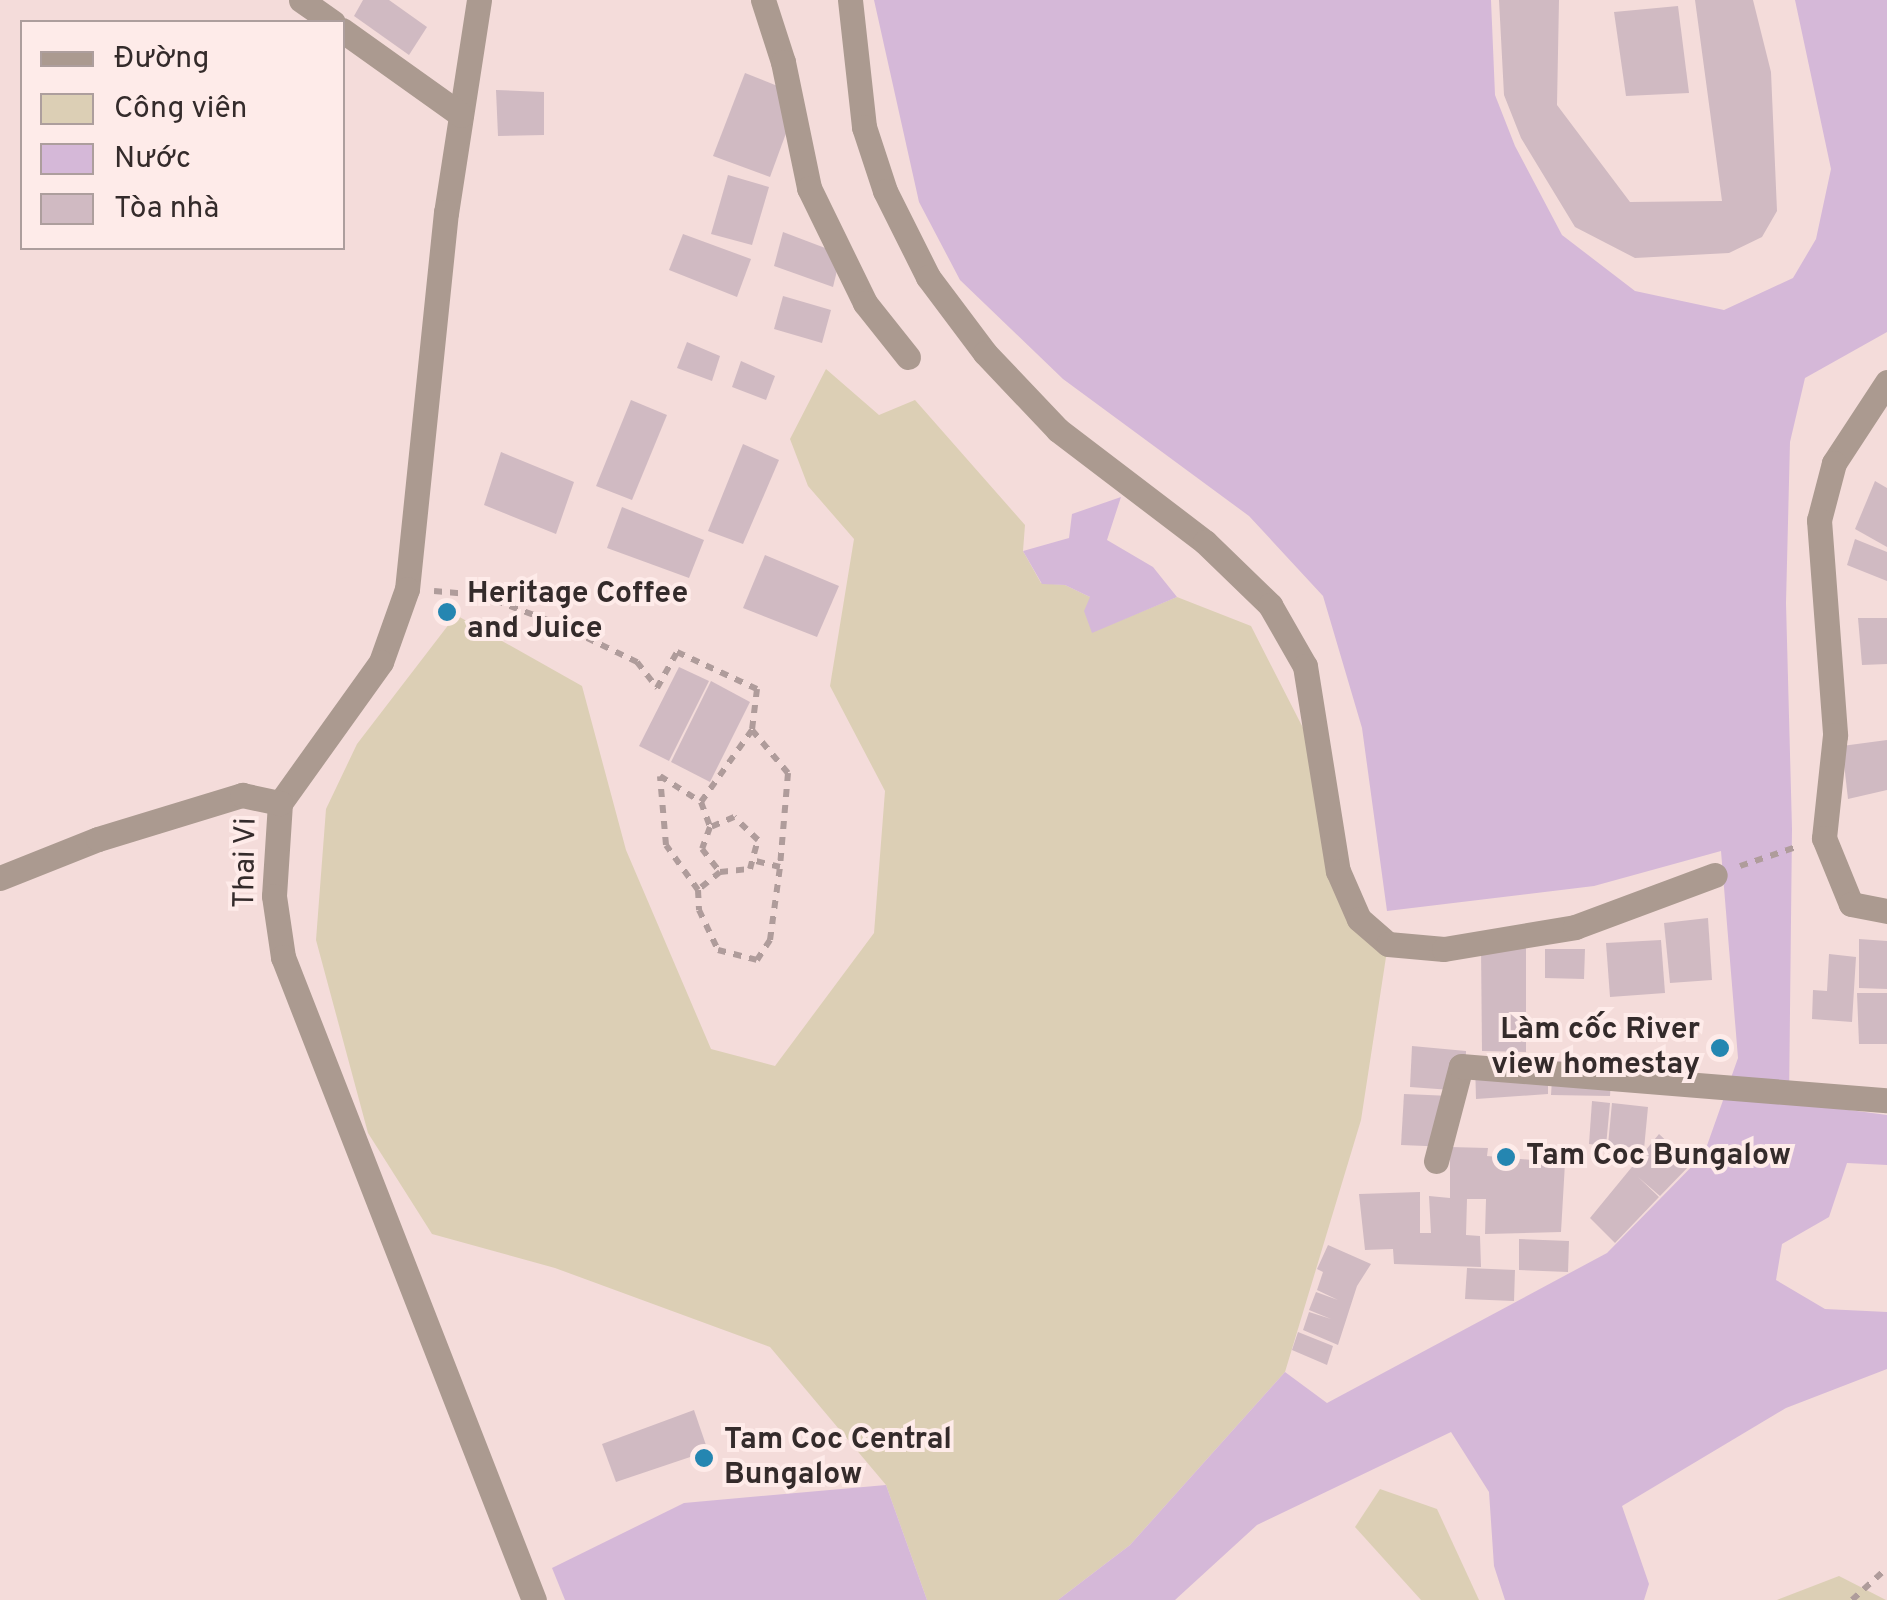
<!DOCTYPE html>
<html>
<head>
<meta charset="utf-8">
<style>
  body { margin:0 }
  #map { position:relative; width:1887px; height:1600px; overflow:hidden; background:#f4dcda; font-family:Overpass,sans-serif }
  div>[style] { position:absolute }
  .green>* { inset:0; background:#dccfb5 }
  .water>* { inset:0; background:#d5b8d8 }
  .building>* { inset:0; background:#d0bac2 }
  .path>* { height:6px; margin-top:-3px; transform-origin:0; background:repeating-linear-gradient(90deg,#af9c9b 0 8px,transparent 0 16px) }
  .minor>* { height:25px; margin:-12.5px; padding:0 12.5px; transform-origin:12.5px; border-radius:12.5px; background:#ab9a90 }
  .dots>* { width:28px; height:28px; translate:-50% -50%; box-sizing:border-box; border:5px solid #feebe9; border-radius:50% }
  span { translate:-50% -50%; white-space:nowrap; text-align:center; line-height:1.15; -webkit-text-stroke:8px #feebe9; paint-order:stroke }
  .poi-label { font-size:30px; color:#342b2b; font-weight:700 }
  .left { translate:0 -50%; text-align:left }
  .right { translate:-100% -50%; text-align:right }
  .street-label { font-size:30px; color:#342b2b }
  .legend { position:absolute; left:20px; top:20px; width:325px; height:230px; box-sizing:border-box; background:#feebe9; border:2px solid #ad9e9d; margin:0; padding:12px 18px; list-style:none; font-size:30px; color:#342b2b }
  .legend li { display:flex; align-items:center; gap:20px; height:50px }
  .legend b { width:50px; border:2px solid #ad9e9d }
</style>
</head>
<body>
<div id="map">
  <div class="green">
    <div style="clip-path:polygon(826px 369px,879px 415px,915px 400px,1025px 525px,1023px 551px,1041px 583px,1065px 585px,1090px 597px,1092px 632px,1177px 597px,1251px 626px,1323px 767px,1338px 871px,1388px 944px,1361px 1120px,1285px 1372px,1130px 1545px,1058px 1600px,927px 1600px,886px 1485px,770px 1347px,555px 1268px,432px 1234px,368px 1133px,316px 940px,326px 809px,357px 744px,456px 615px,582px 686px,626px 850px,711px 1049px,775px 1066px,874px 933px,885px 791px,830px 686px,854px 539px,808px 486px,790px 439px)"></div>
    <div style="clip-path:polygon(1380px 1489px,1437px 1509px,1479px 1600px,1421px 1600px,1355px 1527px)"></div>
    <div style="clip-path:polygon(1839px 1576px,1886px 1600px,1777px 1600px)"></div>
  </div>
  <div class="water">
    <div style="clip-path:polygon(874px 0,1491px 0,1495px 95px,1515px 146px,1562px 235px,1635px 291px,1724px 310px,1793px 278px,1816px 239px,1831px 169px,1795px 0,1887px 0,1887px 332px,1805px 378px,1790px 442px,1786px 603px,1792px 829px,1789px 1102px,1887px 1115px,1887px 1165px,1847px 1163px,1829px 1217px,1782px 1244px,1776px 1280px,1825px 1309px,1887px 1312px,1887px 1369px,1786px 1408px,1622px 1506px,1649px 1584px,1644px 1600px,1505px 1600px,1494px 1566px,1489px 1492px,1451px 1432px,1257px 1525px,1175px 1600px,1058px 1600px,1130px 1545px,1285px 1372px,1327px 1403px,1607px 1253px,1704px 1154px,1738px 1058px,1721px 851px,1594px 886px,1387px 911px,1362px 728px,1323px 596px,1249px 516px,1063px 379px,960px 280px,919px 202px)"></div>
    <div style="clip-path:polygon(1121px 497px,1107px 540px,1153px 567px,1177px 597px,1092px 633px,1084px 611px,1090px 597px,1065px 585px,1042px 584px,1023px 551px,1069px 538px,1072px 514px)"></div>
    <div style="clip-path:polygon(886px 1485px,927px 1600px,565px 1600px,552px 1568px,684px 1503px)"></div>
  </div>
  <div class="building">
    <div style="clip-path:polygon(363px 0,389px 0,427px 27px,409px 55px,354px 16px)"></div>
    <div style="clip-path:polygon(1499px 0,1559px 0,1557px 105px,1630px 202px,1722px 201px,1695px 0,1753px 0,1771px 72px,1777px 211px,1762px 237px,1729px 253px,1635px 258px,1575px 227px,1521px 138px,1504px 95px)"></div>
    <div style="clip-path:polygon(1678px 6px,1689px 93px,1626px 96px,1614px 12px)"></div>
    <div style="clip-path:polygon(745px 73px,800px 95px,770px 177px,713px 156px)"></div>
    <div style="clip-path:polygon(496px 90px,544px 92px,544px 135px,498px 136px)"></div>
    <div style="clip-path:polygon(728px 175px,769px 187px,752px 245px,711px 234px)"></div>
    <div style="clip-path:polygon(783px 232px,841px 254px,833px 287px,774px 266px)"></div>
    <div style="clip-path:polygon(683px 234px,751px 259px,737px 297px,669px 270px)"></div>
    <div style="clip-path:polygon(783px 296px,831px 310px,822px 343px,774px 329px)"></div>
    <div style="clip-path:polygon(687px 342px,720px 356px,712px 381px,677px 368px)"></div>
    <div style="clip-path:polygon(741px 361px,775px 376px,766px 400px,732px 387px)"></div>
    <div style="clip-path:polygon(631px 400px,667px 415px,632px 500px,596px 486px)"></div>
    <div style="clip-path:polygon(743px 444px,779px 460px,743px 544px,708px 531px)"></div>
    <div style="clip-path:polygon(501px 452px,574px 482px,556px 534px,484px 505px)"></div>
    <div style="clip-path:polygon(1875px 481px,1887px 488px,1887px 547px,1855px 529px)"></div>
    <div style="clip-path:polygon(622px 507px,704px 540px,689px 578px,607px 548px)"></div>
    <div style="clip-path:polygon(1855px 539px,1887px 552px,1887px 581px,1847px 565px)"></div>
    <div style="clip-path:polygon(765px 555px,839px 586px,817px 637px,743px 608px)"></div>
    <div style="clip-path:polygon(1858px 618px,1887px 618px,1887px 664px,1862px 665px)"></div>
    <div style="clip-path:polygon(679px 667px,709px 681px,669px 761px,639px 746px)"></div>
    <div style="clip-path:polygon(711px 681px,750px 702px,710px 782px,671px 762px)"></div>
    <div style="clip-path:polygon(1887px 740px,1887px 790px,1848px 799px,1842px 746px)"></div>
    <div style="clip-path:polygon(1708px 918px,1712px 980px,1670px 983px,1664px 923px)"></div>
    <div style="clip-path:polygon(1859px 939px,1887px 941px,1887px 989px,1859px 988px)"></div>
    <div style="clip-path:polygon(1661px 940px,1665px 993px,1610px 997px,1606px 943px)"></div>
    <div style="clip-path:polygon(1526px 946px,1526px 1052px,1482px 1051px,1481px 947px)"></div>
    <div style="clip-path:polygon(1545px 949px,1585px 949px,1584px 979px,1545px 978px)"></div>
    <div style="clip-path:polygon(1829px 954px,1856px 957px,1852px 1022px,1812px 1019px,1813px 990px,1827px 991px)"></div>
    <div style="clip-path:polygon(1857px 993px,1887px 993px,1887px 1044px,1859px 1044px)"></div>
    <div style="clip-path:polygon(1412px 1046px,1466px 1051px,1465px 1091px,1410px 1087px)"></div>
    <div style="clip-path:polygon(1514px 1058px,1548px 1058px,1548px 1094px,1476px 1099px,1475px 1062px)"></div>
    <div style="clip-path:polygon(1553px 1061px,1612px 1062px,1610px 1096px,1551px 1095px)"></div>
    <div style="clip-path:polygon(1404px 1094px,1451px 1096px,1450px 1147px,1401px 1145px)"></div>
    <div style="clip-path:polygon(1592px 1101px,1610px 1103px,1606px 1146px,1589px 1144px)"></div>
    <div style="clip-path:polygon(1612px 1103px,1648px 1107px,1644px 1149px,1608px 1145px)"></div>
    <div style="clip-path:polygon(1659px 1134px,1691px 1164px,1660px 1196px,1638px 1177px,1659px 1197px,1615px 1243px,1590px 1218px)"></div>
    <div style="clip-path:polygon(1450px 1147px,1488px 1148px,1487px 1156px,1565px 1163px,1561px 1232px,1485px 1234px,1486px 1199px,1467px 1199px,1466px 1235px,1480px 1236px,1481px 1267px,1394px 1264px,1393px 1249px,1365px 1250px,1359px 1194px,1420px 1192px,1420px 1233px,1431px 1233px,1429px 1196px,1450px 1198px)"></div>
    <div style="clip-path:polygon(1519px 1239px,1569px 1241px,1568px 1272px,1519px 1270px)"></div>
    <div style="clip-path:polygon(1328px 1245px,1371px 1264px,1357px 1286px,1338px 1345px,1303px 1330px,1309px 1312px,1331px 1319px,1309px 1310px,1316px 1292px,1338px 1300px,1317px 1290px,1323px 1272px,1317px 1269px)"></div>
    <div style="clip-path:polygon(1467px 1268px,1515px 1270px,1514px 1301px,1465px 1299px)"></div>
    <div style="clip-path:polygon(1298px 1332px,1333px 1346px,1327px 1365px,1292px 1350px)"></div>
    <div style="clip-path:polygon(694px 1410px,708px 1451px,616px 1482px,602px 1444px)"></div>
  </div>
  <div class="path">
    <div style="left:434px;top:591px;width:46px;rotate:5deg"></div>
    <div style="left:480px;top:595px;width:83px;rotate:20.4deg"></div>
    <div style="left:558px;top:624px;width:88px;rotate:25.7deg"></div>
    <div style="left:637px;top:662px;width:33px;rotate:52deg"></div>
    <div style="left:657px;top:688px;width:41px;rotate:-60.9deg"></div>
    <div style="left:677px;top:652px;width:88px;rotate:24.8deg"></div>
    <div style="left:757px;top:689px;width:41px;rotate:97deg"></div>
    <div style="left:752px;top:730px;width:88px;rotate:125.3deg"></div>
    <div style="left:701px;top:802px;width:27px;rotate:70deg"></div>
    <div style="left:710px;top:827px;width:23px;rotate:110deg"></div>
    <div style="left:702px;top:849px;width:29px;rotate:52deg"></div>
    <div style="left:720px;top:872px;width:30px;rotate:-6deg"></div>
    <div style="left:750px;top:869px;width:30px;rotate:-75deg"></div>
    <div style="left:758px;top:840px;width:33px;rotate:-136deg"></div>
    <div style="left:734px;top:817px;width:26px;rotate:157deg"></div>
    <div style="left:752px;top:730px;width:56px;rotate:50.1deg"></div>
    <div style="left:788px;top:773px;width:94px;rotate:94.9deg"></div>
    <div style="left:1740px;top:866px;width:62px;rotate:-18.7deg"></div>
    <div style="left:720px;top:872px;width:28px;rotate:141deg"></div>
    <div style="left:698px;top:890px;width:20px;rotate:87deg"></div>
    <div style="left:699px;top:910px;width:44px;rotate:64.6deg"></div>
    <div style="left:718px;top:950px;width:40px;rotate:14.4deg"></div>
    <div style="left:757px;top:960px;width:24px;rotate:-57deg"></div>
    <div style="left:770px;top:940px;width:74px;rotate:-82.2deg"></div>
    <div style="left:780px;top:867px;width:29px;rotate:-166deg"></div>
    <div style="left:698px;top:890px;width:55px;rotate:-125.4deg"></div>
    <div style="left:666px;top:845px;width:69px;rotate:-95deg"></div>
    <div style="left:660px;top:776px;width:49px;rotate:32.4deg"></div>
    <div style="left:1852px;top:1600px;width:47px;rotate:-42.4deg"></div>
  </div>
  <div class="minor">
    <div style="left:301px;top:0;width:39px;rotate:35deg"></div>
    <div style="left:479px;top:0;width:215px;rotate:98.8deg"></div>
    <div style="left:446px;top:212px;width:379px;rotate:95.9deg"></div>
    <div style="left:407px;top:589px;width:77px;rotate:109.6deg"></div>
    <div style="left:381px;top:662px;width:173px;rotate:125.6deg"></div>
    <div style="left:280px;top:803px;width:93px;rotate:93.7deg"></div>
    <div style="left:274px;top:896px;width:62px;rotate:81.6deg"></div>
    <div style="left:283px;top:957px;width:690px;rotate:68.68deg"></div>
    <div style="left:763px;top:0;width:65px;rotate:72.1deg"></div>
    <div style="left:783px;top:62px;width:129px;rotate:78.3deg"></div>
    <div style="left:809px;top:188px;width:128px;rotate:64deg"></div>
    <div style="left:865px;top:303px;width:69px;rotate:51.5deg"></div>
    <div style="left:850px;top:0;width:128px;rotate:83.7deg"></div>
    <div style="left:864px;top:127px;width:67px;rotate:71.8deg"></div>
    <div style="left:885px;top:191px;width:96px;rotate:63.4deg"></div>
    <div style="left:928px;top:277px;width:95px;rotate:53.1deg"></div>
    <div style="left:985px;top:353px;width:106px;rotate:46.5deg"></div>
    <div style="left:1058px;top:430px;width:185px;rotate:37.3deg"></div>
    <div style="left:1205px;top:542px;width:91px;rotate:44.1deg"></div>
    <div style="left:1270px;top:605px;width:70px;rotate:60.2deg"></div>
    <div style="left:1305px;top:666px;width:208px;rotate:80.9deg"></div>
    <div style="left:1338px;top:871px;width:52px;rotate:66.4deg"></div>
    <div style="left:1359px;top:919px;width:38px;rotate:41deg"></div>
    <div style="left:1388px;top:944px;width:56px;rotate:5.1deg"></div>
    <div style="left:1444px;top:949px;width:133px;rotate:-9.5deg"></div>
    <div style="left:1575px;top:927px;width:149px;rotate:-20.4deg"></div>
    <div style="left:342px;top:30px;width:146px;rotate:35.5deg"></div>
    <div style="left:1887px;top:382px;width:97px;rotate:123.2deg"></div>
    <div style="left:1834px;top:463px;width:59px;rotate:104.7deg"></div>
    <div style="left:1819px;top:520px;width:216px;rotate:85.7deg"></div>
    <div style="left:1835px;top:735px;width:104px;rotate:96.1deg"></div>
    <div style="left:1824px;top:838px;width:71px;rotate:67.8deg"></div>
    <div style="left:1851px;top:904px;width:37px;rotate:11deg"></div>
    <div style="left:0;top:878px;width:105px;rotate:-21.7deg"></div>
    <div style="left:98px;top:839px;width:151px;rotate:-17deg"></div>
    <div style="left:242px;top:795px;width:39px;rotate:12deg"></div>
    <div style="left:1436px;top:1161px;width:98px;rotate:-75.3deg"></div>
    <div style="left:1461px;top:1066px;width:427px;rotate:4.6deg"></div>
  </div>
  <div class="dots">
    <div style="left:447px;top:612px;background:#2586b1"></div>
    <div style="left:1720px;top:1048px;background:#2586b1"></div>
    <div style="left:1506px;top:1157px;background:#2586b1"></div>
    <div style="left:704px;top:1458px;background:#2586b1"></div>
  </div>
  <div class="poi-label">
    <span class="left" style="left:467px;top:612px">Heritage Coffee<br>and Juice</span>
    <span class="right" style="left:1700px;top:1048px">Làm cốc River<br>view homestay</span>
    <span class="left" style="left:1526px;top:1157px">Tam Coc Bungalow</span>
    <span class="left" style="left:724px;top:1458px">Tam Coc Central<br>Bungalow</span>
  </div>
  <div class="street-label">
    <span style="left:247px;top:863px;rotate:-89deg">Thai Vi</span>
  </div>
  <ul class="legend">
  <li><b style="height:12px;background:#ab9a90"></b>Đường</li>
  <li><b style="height:28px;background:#dccfb5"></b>Công viên</li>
  <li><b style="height:28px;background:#d5b8d8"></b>Nước</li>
  <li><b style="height:28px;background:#d0bac2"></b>Tòa nhà</li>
  </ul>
</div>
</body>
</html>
